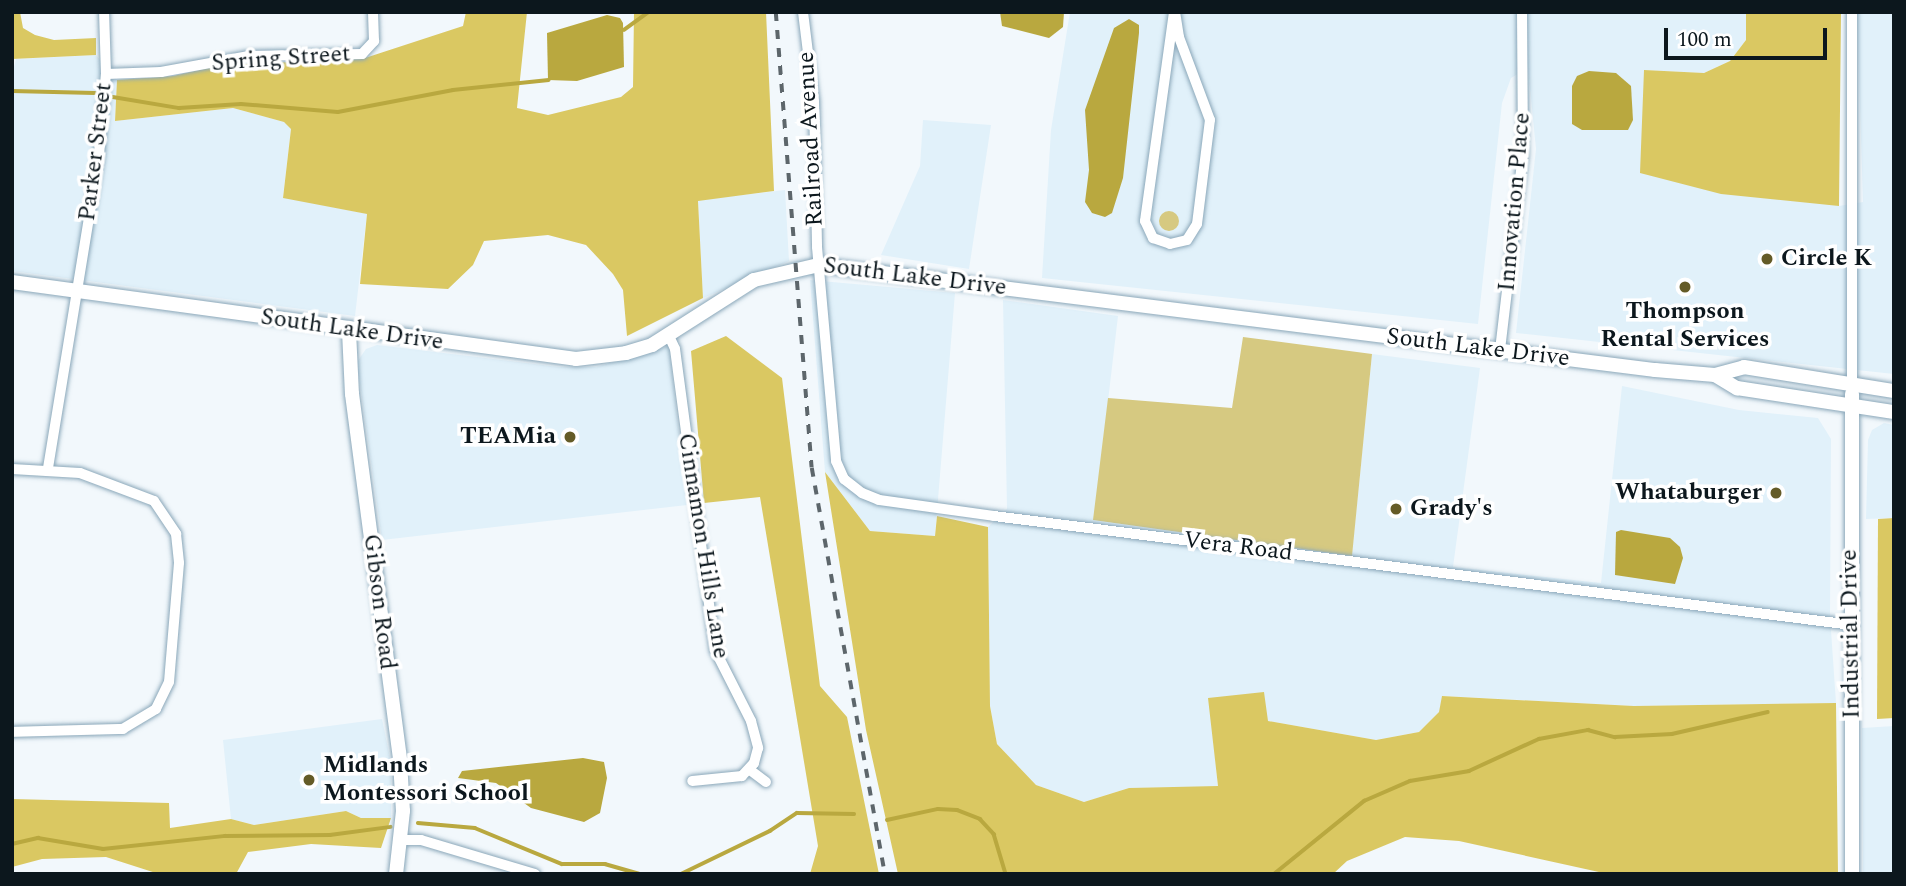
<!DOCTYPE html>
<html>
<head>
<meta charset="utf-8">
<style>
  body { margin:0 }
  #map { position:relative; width:1906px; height:886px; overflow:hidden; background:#f2f8fc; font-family:Spectral,serif }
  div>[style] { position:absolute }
  .built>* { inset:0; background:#e1f1fa }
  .green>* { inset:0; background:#d6c981 }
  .round { border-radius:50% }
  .forest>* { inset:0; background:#dac862 }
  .water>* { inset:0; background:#b9a83f }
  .stream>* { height:3.5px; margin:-1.75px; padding:0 1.75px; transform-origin:1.75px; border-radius:1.75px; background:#b9a83f }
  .roads { filter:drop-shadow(0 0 2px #8aa7b9) drop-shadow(0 0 2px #8aa7b9) }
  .street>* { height:10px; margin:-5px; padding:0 5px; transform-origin:5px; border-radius:5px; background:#fff }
  .secondary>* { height:14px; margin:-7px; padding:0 7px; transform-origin:7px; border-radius:7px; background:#fff }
  .rail>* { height:3.5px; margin-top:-1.75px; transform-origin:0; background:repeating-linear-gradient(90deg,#5d666b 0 9px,transparent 0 18px) }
  .dots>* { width:19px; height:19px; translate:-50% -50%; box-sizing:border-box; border:4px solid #fff; border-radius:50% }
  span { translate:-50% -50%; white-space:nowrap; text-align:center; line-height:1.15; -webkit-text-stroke:7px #fff; paint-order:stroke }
  .street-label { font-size:24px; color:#0c171d }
  .poi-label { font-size:24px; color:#0c171d; font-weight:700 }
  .left { translate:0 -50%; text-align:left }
  .right { translate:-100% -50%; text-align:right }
  .frame { position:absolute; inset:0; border:14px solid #0c171d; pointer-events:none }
  .scale { position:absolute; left:1664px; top:28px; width:163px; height:32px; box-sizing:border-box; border:4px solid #0c171d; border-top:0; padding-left:9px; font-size:21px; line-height:24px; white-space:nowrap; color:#0c171d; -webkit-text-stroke:5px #fff; paint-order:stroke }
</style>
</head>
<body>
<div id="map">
  <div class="built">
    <div style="clip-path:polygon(1070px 12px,1746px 12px,1746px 40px,1730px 61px,1704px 73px,1644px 70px,1839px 206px,1863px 202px,1857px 12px,1894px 12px,1894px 374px,1516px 333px,1536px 149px,1528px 68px,1511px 78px,1502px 103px,1478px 324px,1042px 278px,1051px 130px)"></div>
    <div style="clip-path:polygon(96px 55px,117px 80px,115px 121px,233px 108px,284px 122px,291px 129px,283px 197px,367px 214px,355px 316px,12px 271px,12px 75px,16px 59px)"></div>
    <div style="clip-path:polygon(923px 120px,991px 125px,969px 269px,881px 255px,920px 166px)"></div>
    <div style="clip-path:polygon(785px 190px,789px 261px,703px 298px,698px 200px)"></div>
    <div style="clip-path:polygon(810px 280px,955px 293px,935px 536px,870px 531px,825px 472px)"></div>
    <div style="clip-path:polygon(1003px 300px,1118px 316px,1094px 520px,1352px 554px,1372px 354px,1480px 368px,1453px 567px,1601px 583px,1622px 386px,1739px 410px,1818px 418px,1831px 439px,1830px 616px,1836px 703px,1634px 706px,1443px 696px,1439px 712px,1419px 732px,1376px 740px,1268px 721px,1209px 698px,1218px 787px,1129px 788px,1084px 802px,1036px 785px,997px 744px,990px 706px,988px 527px,1007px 509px)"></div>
    <div style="clip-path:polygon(377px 345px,559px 367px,596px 367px,669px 346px,687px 505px,382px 540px,357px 362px,366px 349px)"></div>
    <div style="clip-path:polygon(1884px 423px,1894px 425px,1894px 518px,1866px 519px,1868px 440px,1872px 430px)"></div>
    <div style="clip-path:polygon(382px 719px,391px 763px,391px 818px,361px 818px,346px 811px,254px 825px,231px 819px,223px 740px)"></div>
    <div style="clip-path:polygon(1894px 726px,1894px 874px,1863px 874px,1862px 728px)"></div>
  </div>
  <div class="green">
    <div class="round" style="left:1159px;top:211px;width:20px;height:20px"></div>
    <div style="clip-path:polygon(1243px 337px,1372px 354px,1352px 556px,1093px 520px,1108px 398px,1232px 408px)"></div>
  </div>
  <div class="forest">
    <div style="clip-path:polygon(12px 12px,20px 12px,23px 28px,35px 35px,54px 40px,96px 38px,96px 55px,12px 59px)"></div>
    <div style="clip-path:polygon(466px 12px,527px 12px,517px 108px,548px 115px,621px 97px,633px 87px,634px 12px,766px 12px,774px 191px,698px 201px,703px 298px,627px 336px,623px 290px,613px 274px,586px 245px,548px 235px,484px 241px,473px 265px,448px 289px,360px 284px,367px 214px,283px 198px,291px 129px,284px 122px,233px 108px,115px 121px,117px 80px,173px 76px,221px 65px,362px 59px,463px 26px)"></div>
    <div style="clip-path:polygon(1746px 12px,1841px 12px,1839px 206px,1721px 194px,1640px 173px,1644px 70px,1704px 73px,1730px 61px,1746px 40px)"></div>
    <div style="clip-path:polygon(726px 336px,782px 378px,820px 686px,847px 717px,879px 874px,810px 874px,818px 846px,760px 497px,704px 503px,691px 351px)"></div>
    <div style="clip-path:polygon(825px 472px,870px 531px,935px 536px,937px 516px,988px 527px,990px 706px,997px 744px,1036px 785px,1084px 802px,1129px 788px,1218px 786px,1208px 698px,1264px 692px,1268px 721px,1376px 740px,1419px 732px,1439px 712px,1442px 696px,1634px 706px,1836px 703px,1838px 874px,1608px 874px,1459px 841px,1405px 837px,1347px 861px,1333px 874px,898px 874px,866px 730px)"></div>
    <div style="clip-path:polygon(1894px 518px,1894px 718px,1877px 719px,1878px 519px)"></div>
    <div style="clip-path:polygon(12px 799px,169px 803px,170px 828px,231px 819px,254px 825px,346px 811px,361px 818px,391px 818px,381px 848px,311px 844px,248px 852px,236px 874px,159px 874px,106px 857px,42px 859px,12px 867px)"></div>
  </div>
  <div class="water">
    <div style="clip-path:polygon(1000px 12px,1064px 12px,1063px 27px,1049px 38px,1002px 26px)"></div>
    <div style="clip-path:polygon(607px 15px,620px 18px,623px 23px,624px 67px,577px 81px,548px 80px,547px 33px)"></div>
    <div style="clip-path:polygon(1129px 19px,1139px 25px,1139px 33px,1123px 178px,1112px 213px,1105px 217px,1092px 213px,1085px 202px,1089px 170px,1085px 110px,1114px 28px)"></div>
    <div style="clip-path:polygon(1589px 71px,1616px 73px,1631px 86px,1633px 120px,1628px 130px,1582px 130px,1572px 124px,1572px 86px,1577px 76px)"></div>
    <div style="clip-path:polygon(1621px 530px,1670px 538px,1680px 547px,1683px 558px,1675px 584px,1615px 575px,1616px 532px)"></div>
    <div style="clip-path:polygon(583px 758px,604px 762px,607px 778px,600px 813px,584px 822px,531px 808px,496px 783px,458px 778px,462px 771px)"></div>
  </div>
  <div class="stream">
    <div style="left:624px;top:30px;width:31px;rotate:-36deg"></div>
    <div style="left:12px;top:91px;width:83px;rotate:1.4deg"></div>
    <div style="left:113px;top:97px;width:67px;rotate:9.5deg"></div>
    <div style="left:179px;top:108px;width:62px;rotate:-3.7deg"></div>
    <div style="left:241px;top:104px;width:97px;rotate:4.7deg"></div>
    <div style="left:338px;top:112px;width:117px;rotate:-10.8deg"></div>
    <div style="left:453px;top:90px;width:96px;rotate:-6deg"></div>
    <div style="left:887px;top:820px;width:52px;rotate:-12.2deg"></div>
    <div style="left:938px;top:809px;width:19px;rotate:3deg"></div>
    <div style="left:957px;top:810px;width:25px;rotate:21deg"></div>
    <div style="left:980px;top:819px;width:21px;rotate:47deg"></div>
    <div style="left:994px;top:834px;width:42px;rotate:73.3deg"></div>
    <div style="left:418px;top:823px;width:57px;rotate:5deg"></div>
    <div style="left:475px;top:828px;width:94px;rotate:22.5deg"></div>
    <div style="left:562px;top:864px;width:43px"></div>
    <div style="left:605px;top:864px;width:35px;rotate:16deg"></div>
    <div style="left:12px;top:844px;width:27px;rotate:-13deg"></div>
    <div style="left:38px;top:838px;width:66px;rotate:9.6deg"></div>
    <div style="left:103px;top:849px;width:123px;rotate:-6.1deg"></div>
    <div style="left:225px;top:836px;width:105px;rotate:-0.5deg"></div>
    <div style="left:330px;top:835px;width:61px;rotate:-7.6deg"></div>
    <div style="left:681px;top:874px;width:99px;rotate:-25.8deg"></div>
    <div style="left:770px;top:831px;width:32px;rotate:-34deg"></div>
    <div style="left:797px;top:813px;width:57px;rotate:1deg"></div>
    <div style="left:1274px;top:874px;width:116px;rotate:-39deg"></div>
    <div style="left:1364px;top:801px;width:50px;rotate:-23.5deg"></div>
    <div style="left:1410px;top:781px;width:60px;rotate:-9.6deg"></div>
    <div style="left:1469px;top:771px;width:77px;rotate:-24.6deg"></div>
    <div style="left:1539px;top:739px;width:50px;rotate:-10.4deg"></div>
    <div style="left:1588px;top:730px;width:28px;rotate:15deg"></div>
    <div style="left:1615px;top:737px;width:57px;rotate:-3deg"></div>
    <div style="left:1672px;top:734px;width:98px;rotate:-12.9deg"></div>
  </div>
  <div class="roads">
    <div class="street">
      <div style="left:803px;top:12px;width:90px;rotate:83deg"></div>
      <div style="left:814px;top:101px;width:146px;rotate:88.8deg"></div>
      <div style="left:817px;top:247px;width:215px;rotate:84.9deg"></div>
      <div style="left:836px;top:461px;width:20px;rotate:66deg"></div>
      <div style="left:844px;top:479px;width:23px;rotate:38deg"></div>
      <div style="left:862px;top:493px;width:18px;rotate:22deg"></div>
      <div style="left:879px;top:500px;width:116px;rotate:7.9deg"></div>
      <div style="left:994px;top:516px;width:865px;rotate:7.24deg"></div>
      <div style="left:1174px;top:12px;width:211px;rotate:97.9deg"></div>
      <div style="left:1145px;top:221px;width:19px;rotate:65deg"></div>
      <div style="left:1153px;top:238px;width:18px;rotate:19deg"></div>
      <div style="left:1170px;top:244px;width:17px;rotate:-13deg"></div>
      <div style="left:1187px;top:240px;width:19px;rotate:-58deg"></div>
      <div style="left:1197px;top:224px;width:105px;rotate:-82.9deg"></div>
      <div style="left:1210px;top:120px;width:89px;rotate:-110.5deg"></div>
      <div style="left:1179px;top:37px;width:25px;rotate:-99deg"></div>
      <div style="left:1852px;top:12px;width:379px;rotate:90deg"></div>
      <div style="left:106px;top:74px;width:55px;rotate:-2.1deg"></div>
      <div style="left:161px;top:72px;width:88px;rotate:-10.4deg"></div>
      <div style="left:248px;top:56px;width:114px;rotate:-1deg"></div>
      <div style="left:362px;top:54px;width:18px;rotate:-47deg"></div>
      <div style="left:374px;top:41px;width:29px;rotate:-92deg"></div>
      <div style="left:669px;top:336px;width:14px;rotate:65deg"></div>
      <div style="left:675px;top:349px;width:304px;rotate:82.4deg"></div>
      <div style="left:715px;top:650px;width:80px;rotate:63.1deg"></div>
      <div style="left:751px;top:721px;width:28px;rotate:75deg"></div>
      <div style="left:758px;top:748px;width:16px;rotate:105deg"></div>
      <div style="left:754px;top:763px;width:18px;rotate:133deg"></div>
      <div style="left:742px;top:776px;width:50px;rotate:174.3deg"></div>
      <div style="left:1500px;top:350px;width:197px;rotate:-83.3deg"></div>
      <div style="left:1523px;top:154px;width:142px;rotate:-90.4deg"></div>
      <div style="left:48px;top:468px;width:317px;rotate:-80.7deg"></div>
      <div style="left:99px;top:155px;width:81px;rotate:-85.1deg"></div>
      <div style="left:106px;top:74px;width:62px;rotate:-91.8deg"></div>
      <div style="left:12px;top:469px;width:68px;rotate:3.4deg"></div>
      <div style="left:80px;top:473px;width:79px;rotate:20.7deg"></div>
      <div style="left:154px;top:501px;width:40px;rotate:56deg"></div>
      <div style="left:176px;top:534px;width:29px;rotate:84deg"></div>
      <div style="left:179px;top:563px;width:119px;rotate:94.8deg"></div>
      <div style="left:169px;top:682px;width:30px;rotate:116deg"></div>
      <div style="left:156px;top:709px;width:39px;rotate:149deg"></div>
      <div style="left:123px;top:729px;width:111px;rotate:178.5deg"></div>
      <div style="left:750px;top:770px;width:20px;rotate:37deg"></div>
      <div style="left:401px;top:840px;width:20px"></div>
      <div style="left:421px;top:840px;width:119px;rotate:16.6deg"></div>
    </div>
    <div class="secondary">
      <div style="left:12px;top:282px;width:569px;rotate:7.77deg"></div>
      <div style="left:576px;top:359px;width:50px;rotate:-6.8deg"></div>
      <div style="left:626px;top:353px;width:27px;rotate:-17deg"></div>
      <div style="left:652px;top:345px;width:121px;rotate:-32.5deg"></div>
      <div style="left:754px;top:280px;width:67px;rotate:-13deg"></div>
      <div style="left:819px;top:265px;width:843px;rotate:7.16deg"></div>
      <div style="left:1655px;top:370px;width:60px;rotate:4.8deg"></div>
      <div style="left:1715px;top:375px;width:30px;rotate:-15deg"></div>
      <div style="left:1744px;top:367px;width:152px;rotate:9.1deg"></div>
      <div style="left:349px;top:331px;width:63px;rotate:87.3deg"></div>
      <div style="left:352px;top:394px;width:370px;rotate:82.5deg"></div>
      <div style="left:400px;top:761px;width:50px;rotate:86.6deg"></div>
      <div style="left:403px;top:811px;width:63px;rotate:96.3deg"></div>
      <div style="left:1715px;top:375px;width:26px;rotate:31deg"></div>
      <div style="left:1737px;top:388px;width:159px;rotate:8.7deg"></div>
      <div style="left:1852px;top:874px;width:480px;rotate:-90deg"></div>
    </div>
  </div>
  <div class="rail">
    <div style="left:776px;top:12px;width:457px;rotate:85.5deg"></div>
    <div style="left:812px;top:468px;width:413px;rotate:79.8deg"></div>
  </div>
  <div class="dots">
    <div style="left:1767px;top:259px;background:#645b27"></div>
    <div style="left:1685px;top:287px;background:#645b27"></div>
    <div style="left:570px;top:437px;background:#645b27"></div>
    <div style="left:1776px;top:493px;background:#645b27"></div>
    <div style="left:1396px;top:509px;background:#645b27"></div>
    <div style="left:309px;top:780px;background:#645b27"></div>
  </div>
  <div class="street-label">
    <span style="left:281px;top:59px;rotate:-4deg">Spring Street</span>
    <span style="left:811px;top:139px;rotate:-93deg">Railroad Avenue</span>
    <span style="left:96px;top:152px;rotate:-83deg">Parker Street</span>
    <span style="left:1515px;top:202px;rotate:-85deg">Innovation Place</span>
    <span style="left:915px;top:277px;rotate:7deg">South Lake Drive</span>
    <span style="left:352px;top:330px;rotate:8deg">South Lake Drive</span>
    <span style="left:1478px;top:348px;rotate:7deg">South Lake Drive</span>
    <span style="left:703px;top:546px;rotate:81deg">Cinnamon Hills Lane</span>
    <span style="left:1238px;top:547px;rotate:7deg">Vera Road</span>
    <span style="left:379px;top:602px;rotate:83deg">Gibson Road</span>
    <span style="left:1851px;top:634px;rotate:-91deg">Industrial Drive</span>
  </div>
  <div class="poi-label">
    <span class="left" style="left:1781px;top:259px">Circle K</span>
    <span style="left:1685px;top:326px">Thompson<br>Rental Services</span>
    <span class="right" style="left:556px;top:437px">TEAMia</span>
    <span class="right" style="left:1762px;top:493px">Whataburger</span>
    <span class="left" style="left:1410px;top:509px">Grady's</span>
    <span class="left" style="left:323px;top:780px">Midlands<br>Montessori School</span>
  </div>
  <div class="frame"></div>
  <div class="scale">100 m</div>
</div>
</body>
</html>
